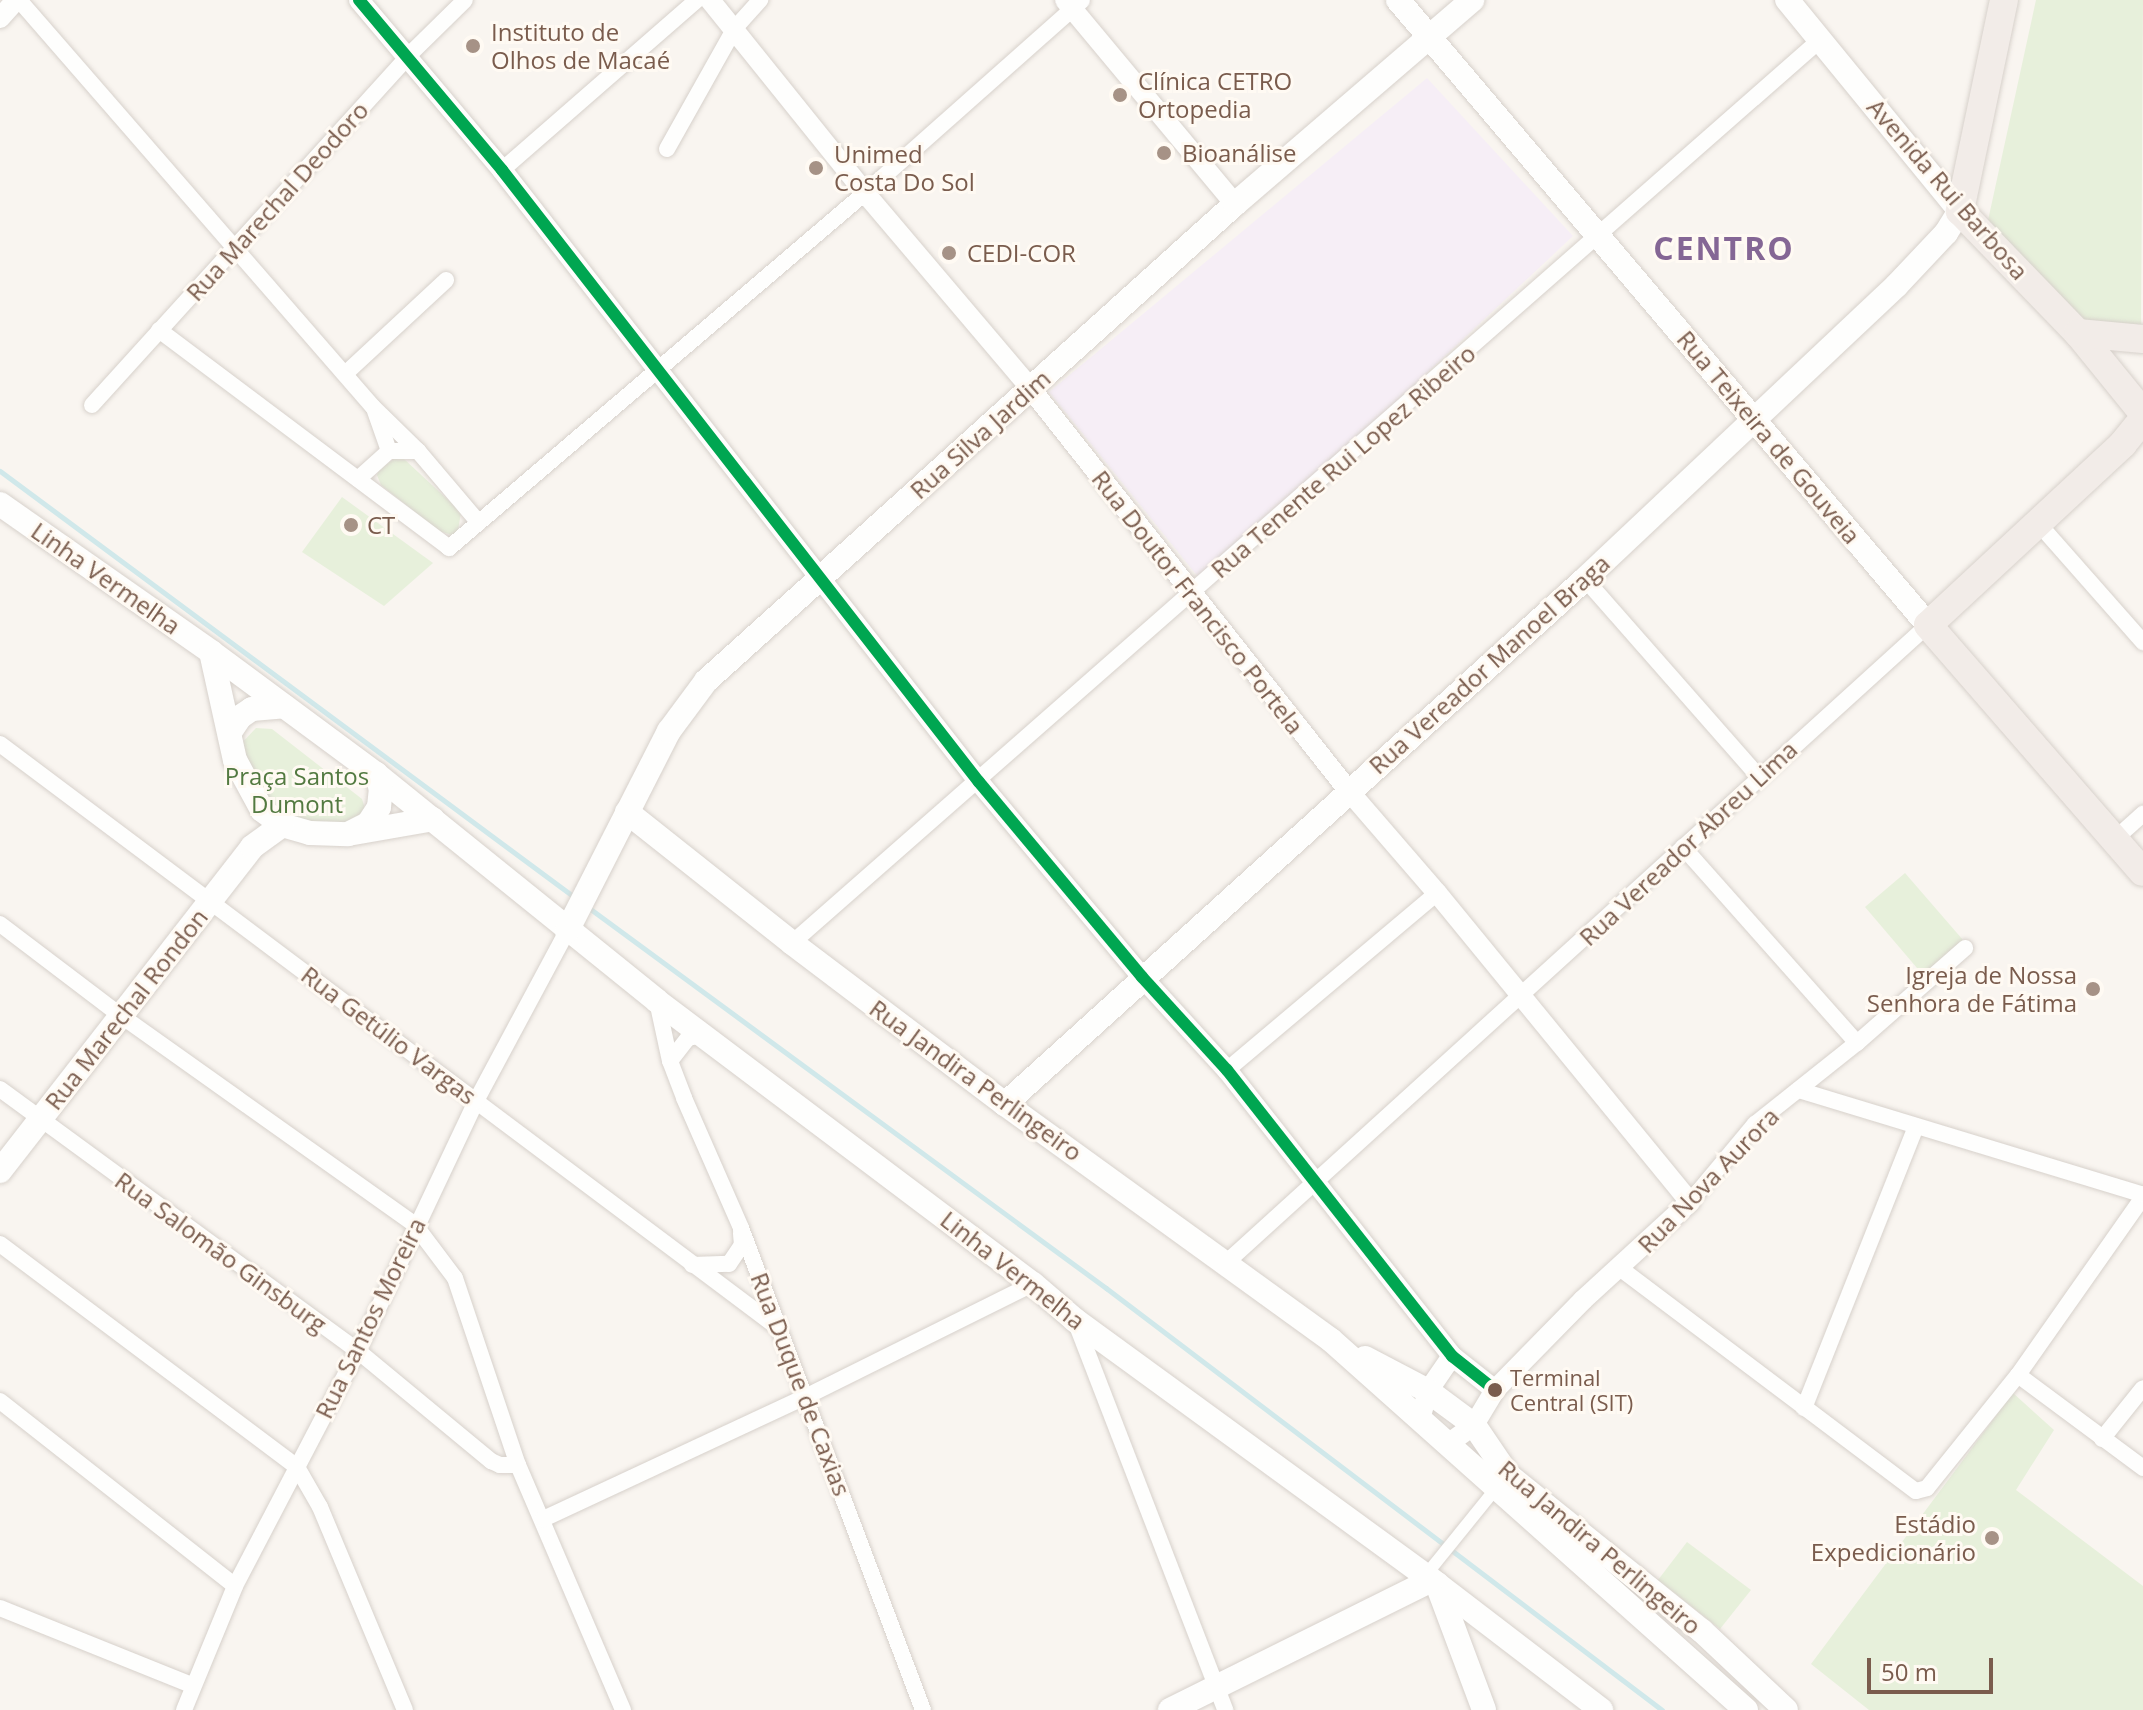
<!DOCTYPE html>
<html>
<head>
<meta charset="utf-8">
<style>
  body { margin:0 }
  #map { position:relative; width:2143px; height:1710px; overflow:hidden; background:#f9f5f0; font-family:"Open Sans",sans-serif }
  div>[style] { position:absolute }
  .education>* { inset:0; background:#f6eef6 }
  .green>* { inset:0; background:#e7f0db }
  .stream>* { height:5px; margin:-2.5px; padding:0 2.5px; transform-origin:2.5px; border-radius:2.5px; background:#d0e8ea }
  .roads { filter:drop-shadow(0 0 2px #d7d1cb) drop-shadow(0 0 2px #d7d1cb) }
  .pedestrian>* { height:12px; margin:-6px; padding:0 6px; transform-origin:6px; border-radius:6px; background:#fefefd }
  .minor>* { height:16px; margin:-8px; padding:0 8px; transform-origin:8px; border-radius:8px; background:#fefefd }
  .tertiary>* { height:20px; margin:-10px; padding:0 10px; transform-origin:10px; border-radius:10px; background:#fefefd }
  .secondary>* { height:24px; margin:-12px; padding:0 12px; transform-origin:12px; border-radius:12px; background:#fefefd }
  .trunk>* { height:28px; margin:-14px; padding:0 14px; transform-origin:14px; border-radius:14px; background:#f2ece8 }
  .bus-1>* { height:12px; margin:-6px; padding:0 6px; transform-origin:6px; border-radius:6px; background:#00a651 }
  .dots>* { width:22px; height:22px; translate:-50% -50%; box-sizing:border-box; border:4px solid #fffaf3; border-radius:50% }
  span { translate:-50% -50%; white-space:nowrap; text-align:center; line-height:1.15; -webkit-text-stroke:6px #fffaf3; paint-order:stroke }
  .bus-label { font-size:22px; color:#7a5c4d }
  .left { translate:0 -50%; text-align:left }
  .poi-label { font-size:24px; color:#7a5c4d }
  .right { translate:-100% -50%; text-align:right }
  .street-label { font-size:24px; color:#7a5c4d }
  .park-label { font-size:24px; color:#537a41 }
  .district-label { font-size:32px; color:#846695; font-weight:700; letter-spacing:2px }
  .scale { position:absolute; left:1867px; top:1658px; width:126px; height:36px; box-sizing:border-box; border:4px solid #7a5c4d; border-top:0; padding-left:10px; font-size:24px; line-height:28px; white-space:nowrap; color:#7a5c4d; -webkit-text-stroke:6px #fffaf3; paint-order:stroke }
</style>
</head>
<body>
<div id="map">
  <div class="education">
    <div style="clip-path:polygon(1427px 78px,1573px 236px,1203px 583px,1049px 392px)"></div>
  </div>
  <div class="green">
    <div style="clip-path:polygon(2036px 0,2143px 0,2141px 331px,2088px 328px,1987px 225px)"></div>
    <div style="clip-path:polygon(395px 458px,403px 458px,461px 512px,458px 531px,452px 535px,439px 531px,381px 485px,377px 475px,379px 470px)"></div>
    <div style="clip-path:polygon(342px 497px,433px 563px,384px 606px,302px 552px)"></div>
    <div style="clip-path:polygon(256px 728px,272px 729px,362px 799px,368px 818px,359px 828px,280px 818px,237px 748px)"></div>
    <div style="clip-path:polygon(1905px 873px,1963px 940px,1923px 975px,1865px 907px)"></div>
    <div style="clip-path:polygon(2013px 1393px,2054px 1430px,2016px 1490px,2143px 1586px,2143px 1710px,1869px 1710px,1811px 1664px)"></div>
    <div style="clip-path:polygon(1687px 1542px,1751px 1590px,1720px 1629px,1658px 1580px)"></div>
  </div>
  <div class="stream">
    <div style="left:0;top:471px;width:715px;rotate:36.58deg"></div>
    <div style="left:589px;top:908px;width:642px;rotate:36.32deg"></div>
    <div style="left:1106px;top:1288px;width:698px;rotate:37.2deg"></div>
  </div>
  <div class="roads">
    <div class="pedestrian">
      <div style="left:1425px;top:1576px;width:114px;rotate:-51deg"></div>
    </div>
    <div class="minor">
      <div style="left:19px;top:0;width:539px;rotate:48.98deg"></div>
      <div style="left:373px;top:407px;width:63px;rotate:44.4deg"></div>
      <div style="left:667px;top:149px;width:139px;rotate:-60.7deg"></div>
      <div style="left:735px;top:28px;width:38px;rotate:-48deg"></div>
      <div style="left:502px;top:170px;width:259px;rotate:-41.1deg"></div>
      <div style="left:159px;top:330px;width:363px;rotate:36.9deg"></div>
      <div style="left:449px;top:548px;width:547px;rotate:-40.48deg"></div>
      <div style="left:865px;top:193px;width:290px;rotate:-41.6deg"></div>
      <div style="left:345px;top:374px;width:138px;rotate:-42.9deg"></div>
      <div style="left:92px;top:405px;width:469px;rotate:-47.8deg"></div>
      <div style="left:407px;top:57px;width:81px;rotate:-44.5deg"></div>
      <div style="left:375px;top:411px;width:42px;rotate:70.7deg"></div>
      <div style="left:389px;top:451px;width:29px"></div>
      <div style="left:418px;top:451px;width:94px;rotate:49.7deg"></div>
      <div style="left:358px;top:479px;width:42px;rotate:-42.1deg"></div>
      <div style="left:2038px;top:523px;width:159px;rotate:48.6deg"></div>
      <div style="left:1585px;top:579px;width:264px;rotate:48.7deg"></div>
      <div style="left:0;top:744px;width:971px;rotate:36.88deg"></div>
      <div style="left:2115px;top:839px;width:38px;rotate:-42deg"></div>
      <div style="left:1683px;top:847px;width:262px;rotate:48.4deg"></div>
      <div style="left:0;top:924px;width:151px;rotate:37.2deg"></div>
      <div style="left:120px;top:1015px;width:362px;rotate:35.4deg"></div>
      <div style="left:415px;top:1225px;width:66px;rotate:53deg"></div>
      <div style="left:455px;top:1278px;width:197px;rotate:71.4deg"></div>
      <div style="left:518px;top:1465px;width:267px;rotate:66.8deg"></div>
      <div style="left:792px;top:943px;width:1368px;rotate:-41.3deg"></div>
      <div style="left:657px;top:1001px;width:61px;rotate:77.8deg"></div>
      <div style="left:670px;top:1061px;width:40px;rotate:69deg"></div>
      <div style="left:684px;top:1098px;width:142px;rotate:66.3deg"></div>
      <div style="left:741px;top:1228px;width:515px;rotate:69.31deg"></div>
      <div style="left:670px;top:1061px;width:29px;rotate:-52deg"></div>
      <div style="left:688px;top:1038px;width:15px;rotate:-11deg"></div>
      <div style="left:1227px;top:1070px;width:275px;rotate:-40.1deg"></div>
      <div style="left:0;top:1089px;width:444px;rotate:36.2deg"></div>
      <div style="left:358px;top:1351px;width:173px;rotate:39.6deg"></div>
      <div style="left:491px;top:1461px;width:10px;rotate:24deg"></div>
      <div style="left:500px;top:1465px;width:18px"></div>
      <div style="left:1690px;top:1202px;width:102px;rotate:-50.2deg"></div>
      <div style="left:1755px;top:1124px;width:130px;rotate:-38.5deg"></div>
      <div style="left:1857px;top:1043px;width:144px;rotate:-41.3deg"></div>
      <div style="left:0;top:1244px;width:371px;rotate:36.9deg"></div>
      <div style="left:297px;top:1467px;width:46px;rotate:60.1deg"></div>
      <div style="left:320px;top:1507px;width:220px;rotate:67.3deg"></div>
      <div style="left:1227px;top:1262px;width:947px;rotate:-42.26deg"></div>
      <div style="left:692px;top:1265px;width:37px;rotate:-2deg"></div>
      <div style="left:729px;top:1264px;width:23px;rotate:-56deg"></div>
      <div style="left:742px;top:1245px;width:12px;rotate:-95deg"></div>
      <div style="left:1621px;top:1269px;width:369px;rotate:37deg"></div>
      <div style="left:1916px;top:1491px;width:11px;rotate:-15deg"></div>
      <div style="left:1927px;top:1488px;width:145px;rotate:-51.2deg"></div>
      <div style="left:2018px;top:1375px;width:214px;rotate:-54.9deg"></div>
      <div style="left:2141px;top:1200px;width:6px;rotate:-90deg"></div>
      <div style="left:2141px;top:1194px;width:358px;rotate:-163.1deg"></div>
      <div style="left:1076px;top:1323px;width:415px;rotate:68.9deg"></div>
      <div style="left:2018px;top:1375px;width:156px;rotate:36.6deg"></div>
      <div style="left:0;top:1401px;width:299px;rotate:38.2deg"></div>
      <div style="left:1804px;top:1408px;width:303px;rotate:-68.3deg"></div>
      <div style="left:2102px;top:1439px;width:65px;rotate:-51.2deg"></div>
      <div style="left:543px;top:1519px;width:291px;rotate:-25deg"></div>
      <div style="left:807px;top:1396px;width:252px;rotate:-26.4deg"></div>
      <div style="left:0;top:1608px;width:207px;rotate:21.9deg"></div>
      <div style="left:184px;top:1710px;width:134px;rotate:-67.6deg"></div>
      <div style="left:235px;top:1586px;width:265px;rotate:-62.4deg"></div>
      <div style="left:358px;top:1351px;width:276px;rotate:-64.7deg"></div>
      <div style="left:476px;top:1101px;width:193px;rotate:-61.8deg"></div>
    </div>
    <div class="tertiary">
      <div style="left:359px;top:0;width:222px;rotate:49.9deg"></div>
      <div style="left:502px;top:170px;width:776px;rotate:52.07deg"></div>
      <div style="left:979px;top:782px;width:254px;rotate:50.1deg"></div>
      <div style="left:1142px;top:977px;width:126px;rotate:47.6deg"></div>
      <div style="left:1227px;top:1070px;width:364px;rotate:51.8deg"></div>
      <div style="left:1452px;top:1356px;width:55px;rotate:38.3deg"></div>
      <div style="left:710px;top:0;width:248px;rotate:51.2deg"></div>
      <div style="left:865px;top:193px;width:257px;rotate:49.7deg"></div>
      <div style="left:1031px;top:389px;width:511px;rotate:51.67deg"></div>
      <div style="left:1348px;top:790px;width:136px;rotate:49.2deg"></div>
      <div style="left:1437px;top:893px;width:399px;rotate:50.7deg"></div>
      <div style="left:1690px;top:1202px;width:145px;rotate:137.5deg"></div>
      <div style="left:1583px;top:1300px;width:126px;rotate:134.4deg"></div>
      <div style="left:1495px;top:1390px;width:41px;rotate:121deg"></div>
      <div style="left:1474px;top:1425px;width:32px;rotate:144deg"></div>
      <div style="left:1065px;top:0;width:266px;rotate:50.2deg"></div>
      <div style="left:0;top:18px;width:24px;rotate:-48deg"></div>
      <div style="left:1420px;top:1419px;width:29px;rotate:-74deg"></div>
      <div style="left:1428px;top:1391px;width:42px;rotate:-55.6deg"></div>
    </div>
    <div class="secondary">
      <div style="left:1398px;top:0;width:819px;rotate:49.7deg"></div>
      <div style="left:0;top:504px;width:258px;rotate:35deg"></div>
      <div style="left:211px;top:652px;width:205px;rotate:36.5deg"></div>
      <div style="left:376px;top:774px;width:361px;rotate:38.9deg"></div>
      <div style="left:657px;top:1001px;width:471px;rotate:37deg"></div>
      <div style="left:1033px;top:1284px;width:55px;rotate:40.6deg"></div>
      <div style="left:1075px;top:1320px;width:448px;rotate:36.1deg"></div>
      <div style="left:1437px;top:1584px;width:207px;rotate:37.5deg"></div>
      <div style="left:211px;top:652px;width:111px;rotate:77.5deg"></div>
      <div style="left:235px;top:760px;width:57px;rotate:61.6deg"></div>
      <div style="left:262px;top:810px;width:25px;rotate:37deg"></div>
      <div style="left:282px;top:825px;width:29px;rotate:16deg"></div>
      <div style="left:310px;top:833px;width:38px;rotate:2deg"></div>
      <div style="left:348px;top:834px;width:86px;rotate:-10deg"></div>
      <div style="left:230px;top:732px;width:18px;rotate:-56deg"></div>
      <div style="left:240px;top:717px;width:14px;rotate:-34deg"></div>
      <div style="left:252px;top:709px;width:32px;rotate:-5deg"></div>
      <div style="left:627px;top:812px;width:211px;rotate:38.4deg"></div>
      <div style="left:792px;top:943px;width:267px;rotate:37.1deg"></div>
      <div style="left:1005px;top:1104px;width:402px;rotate:35.9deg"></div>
      <div style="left:1331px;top:1340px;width:556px;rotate:41.72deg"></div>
      <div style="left:350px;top:833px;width:20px;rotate:-27deg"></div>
      <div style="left:368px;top:824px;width:20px;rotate:-57deg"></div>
      <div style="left:379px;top:807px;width:18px;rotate:-84deg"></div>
      <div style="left:381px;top:789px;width:16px;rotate:-108deg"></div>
      <div style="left:567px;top:931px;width:225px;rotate:-63deg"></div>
      <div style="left:669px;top:731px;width:62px;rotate:-53.5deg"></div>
      <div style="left:706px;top:681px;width:712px;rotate:-42.04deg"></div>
      <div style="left:1235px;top:204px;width:313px;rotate:-40.7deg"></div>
      <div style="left:1005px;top:1104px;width:782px;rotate:-42.15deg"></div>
      <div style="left:1585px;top:579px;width:427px;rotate:-43.3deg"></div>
      <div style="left:1896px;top:286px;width:73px;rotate:-46.7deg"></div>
      <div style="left:1946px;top:233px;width:26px;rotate:-58deg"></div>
      <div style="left:1960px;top:211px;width:273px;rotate:-129.3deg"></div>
      <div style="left:0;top:1171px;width:410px;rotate:-52.1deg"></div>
      <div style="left:252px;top:847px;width:37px;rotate:-36deg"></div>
      <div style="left:1365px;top:1358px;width:71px;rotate:27.6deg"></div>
      <div style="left:1428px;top:1391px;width:57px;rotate:36.5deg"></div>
      <div style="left:1474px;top:1425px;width:60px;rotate:55.8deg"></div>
      <div style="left:1508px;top:1475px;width:249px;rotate:38.8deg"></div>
      <div style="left:1702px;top:1631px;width:115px;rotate:43.2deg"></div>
      <div style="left:1437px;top:1584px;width:134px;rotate:69.5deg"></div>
      <div style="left:1170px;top:1710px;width:292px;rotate:-26.4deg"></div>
    </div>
    <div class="trunk">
      <div style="left:2004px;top:0;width:216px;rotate:101.8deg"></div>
      <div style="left:1960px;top:211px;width:170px;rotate:46deg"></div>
      <div style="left:2078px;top:333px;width:103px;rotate:50.9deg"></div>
      <div style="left:2078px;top:333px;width:65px;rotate:5.3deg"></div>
      <div style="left:2143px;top:419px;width:32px;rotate:129deg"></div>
      <div style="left:2123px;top:444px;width:266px;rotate:137.1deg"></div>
      <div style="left:1928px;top:625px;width:327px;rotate:49deg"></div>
    </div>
  </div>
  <div class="bus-1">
    <div style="left:359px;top:0;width:222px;rotate:49.9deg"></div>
    <div style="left:502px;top:170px;width:776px;rotate:52.07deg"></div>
    <div style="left:979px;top:782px;width:254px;rotate:50.1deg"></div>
    <div style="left:1142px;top:977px;width:126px;rotate:47.6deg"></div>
    <div style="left:1227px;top:1070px;width:364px;rotate:51.8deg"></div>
    <div style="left:1452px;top:1356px;width:55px;rotate:38.3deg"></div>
  </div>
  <div class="dots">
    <div style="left:473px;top:46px;background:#a69286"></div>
    <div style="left:1120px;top:95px;background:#a69286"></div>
    <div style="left:1164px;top:153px;background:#a69286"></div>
    <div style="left:816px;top:168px;background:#a69286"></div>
    <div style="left:949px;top:253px;background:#a69286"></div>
    <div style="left:351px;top:525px;background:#a69286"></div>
    <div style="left:2093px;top:989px;background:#a69286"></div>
    <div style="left:1495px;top:1390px;background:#7a5c4d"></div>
    <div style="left:1992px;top:1538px;background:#a69286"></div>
  </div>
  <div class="bus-label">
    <span class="left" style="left:1510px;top:1390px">Terminal<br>Central (SIT)</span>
  </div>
  <div class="poi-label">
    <span class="left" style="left:491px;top:46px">Instituto de<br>Olhos de Macaé</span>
    <span class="left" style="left:1138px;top:95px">Clínica CETRO<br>Ortopedia</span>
    <span class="left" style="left:1182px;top:153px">Bioanálise</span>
    <span class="left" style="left:834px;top:168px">Unimed<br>Costa Do Sol</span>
    <span class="left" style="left:967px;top:253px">CEDI-COR</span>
    <span class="left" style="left:367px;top:525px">CT</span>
    <span class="right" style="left:2077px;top:989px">Igreja de Nossa<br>Senhora de Fátima</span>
    <span class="right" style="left:1976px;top:1538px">Estádio<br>Expedicionário</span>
  </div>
  <div class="street-label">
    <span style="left:1948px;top:189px;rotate:49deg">Avenida Rui Barbosa</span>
    <span style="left:277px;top:201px;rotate:-48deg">Rua Marechal Deodoro</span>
    <span style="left:980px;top:434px;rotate:-42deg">Rua Silva Jardim</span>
    <span style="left:1769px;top:437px;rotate:50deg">Rua Teixeira de Gouveia</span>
    <span style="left:1343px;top:461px;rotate:-41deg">Rua Tenente Rui Lopez Ribeiro</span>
    <span style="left:106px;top:578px;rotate:35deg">Linha Vermelha</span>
    <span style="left:1198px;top:602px;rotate:52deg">Rua Doutor Francisco Portela</span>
    <span style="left:1489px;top:664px;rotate:-42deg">Rua Vereador Manoel Braga</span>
    <span style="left:1688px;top:843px;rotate:-43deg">Rua Vereador Abreu Lima</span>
    <span style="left:126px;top:1009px;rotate:-52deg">Rua Marechal Rondon</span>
    <span style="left:389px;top:1035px;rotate:37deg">Rua Getúlio Vargas</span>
    <span style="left:976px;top:1080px;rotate:36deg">Rua Jandira Perlingeiro</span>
    <span style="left:1708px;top:1180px;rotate:-46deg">Rua Nova Aurora</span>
    <span style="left:221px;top:1252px;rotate:36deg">Rua Salomão Ginsburg</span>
    <span style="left:1013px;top:1270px;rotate:38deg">Linha Vermelha</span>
    <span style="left:370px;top:1318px;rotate:-64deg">Rua Santos Moreira</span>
    <span style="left:801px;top:1384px;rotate:69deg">Rua Duque de Caxias</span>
    <span style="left:1600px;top:1547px;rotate:40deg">Rua Jandira Perlingeiro</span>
  </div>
  <div class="park-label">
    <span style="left:297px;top:790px">Praça Santos<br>Dumont</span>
  </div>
  <div class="district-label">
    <span style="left:1724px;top:248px">CENTRO</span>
  </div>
  <div class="scale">50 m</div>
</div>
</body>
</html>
